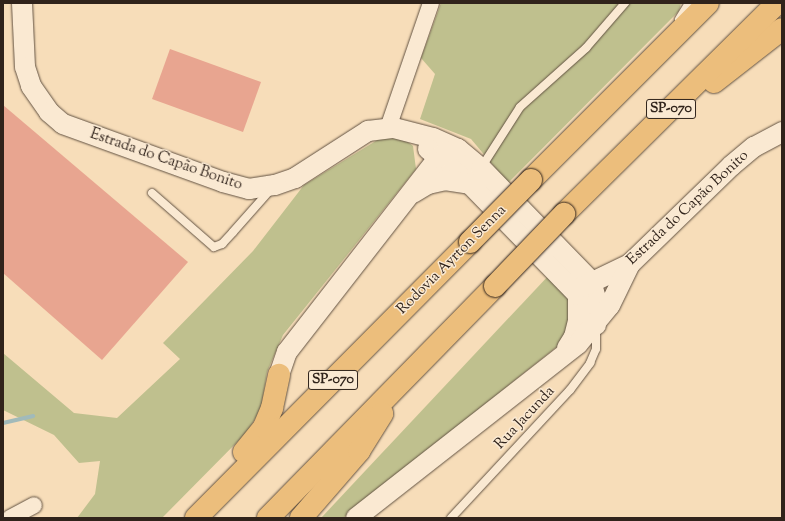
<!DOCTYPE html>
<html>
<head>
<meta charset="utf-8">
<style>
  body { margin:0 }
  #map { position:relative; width:785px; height:521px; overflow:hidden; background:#f7ddb9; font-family:"Sorts Mill Goudy",serif }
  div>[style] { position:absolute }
  .green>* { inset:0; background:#bfc08e }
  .stream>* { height:4px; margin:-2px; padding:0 2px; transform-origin:2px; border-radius:2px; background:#a1baba }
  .building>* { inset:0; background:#e8a590 }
  .roads { filter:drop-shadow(0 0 1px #625242) drop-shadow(0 0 1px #625242) }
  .service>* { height:8px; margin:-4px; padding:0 4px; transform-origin:4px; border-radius:4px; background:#fae9d2 }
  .minor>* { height:16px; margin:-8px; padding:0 8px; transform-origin:8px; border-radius:8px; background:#fae9d2 }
  .tertiary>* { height:20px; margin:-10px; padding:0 10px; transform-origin:10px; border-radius:10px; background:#fae9d2 }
  .motorway>* { height:22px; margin:-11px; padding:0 11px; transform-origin:11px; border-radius:11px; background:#ecbe7c }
  .bridges { filter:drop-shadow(0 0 1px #30231b) drop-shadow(0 0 1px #30231b) }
  .motorway-bridge>* { height:22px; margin:-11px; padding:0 11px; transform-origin:11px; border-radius:11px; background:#ecbe7c }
  span { translate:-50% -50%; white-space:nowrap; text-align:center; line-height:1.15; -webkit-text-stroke:3px #fae9d2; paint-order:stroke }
  .shield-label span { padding:1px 3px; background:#fae9d2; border:1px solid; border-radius:3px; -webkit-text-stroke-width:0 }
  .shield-label { font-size:14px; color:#30231b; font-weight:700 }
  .street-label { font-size:15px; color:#30231b }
  .frame { position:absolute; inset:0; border:4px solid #30231b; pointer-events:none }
</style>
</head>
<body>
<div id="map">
  <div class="green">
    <div style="clip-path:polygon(441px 3px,681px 3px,679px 11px,508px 183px,471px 139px,420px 119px,435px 74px,421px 58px)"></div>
    <div style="clip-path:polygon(392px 136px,404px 139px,413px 146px,416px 169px,283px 335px,267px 372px,261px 409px,247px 432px,162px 518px,77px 518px,95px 494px,100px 461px,79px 463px,54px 435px,3px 410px,3px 353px,74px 413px,117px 418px,180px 359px,163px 343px,253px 251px,304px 185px,379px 139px)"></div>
    <div style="clip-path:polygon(550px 274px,570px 299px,570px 322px,559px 345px,343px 518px,321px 518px)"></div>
  </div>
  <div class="stream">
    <div style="left:3px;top:423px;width:31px;rotate:-13deg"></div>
  </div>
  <div class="building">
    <div style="clip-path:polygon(170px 49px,261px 82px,243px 132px,152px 99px)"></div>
    <div style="clip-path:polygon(3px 105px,188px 262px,102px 360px,3px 273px)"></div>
  </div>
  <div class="roads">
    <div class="service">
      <div style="left:679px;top:19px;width:19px;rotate:-58deg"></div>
      <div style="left:481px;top:168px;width:72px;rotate:-57.4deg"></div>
      <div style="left:520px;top:107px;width:89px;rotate:-41.8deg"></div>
      <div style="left:586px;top:48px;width:60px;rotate:-49.1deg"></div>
      <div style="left:152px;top:193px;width:82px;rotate:41.1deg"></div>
      <div style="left:214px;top:247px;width:9px;rotate:-21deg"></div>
      <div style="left:222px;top:244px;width:16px;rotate:-47deg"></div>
      <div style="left:233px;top:232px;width:57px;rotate:-48.5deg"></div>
      <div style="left:451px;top:518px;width:175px;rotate:-47.1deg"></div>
      <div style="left:570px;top:390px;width:34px;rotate:-53deg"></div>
      <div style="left:590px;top:363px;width:15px;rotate:-67deg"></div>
      <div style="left:596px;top:349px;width:22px;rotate:-90deg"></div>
    </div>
    <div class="minor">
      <div style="left:388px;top:128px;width:132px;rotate:-71deg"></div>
      <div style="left:10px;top:518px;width:27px;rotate:-28deg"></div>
    </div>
    <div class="tertiary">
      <div style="left:22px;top:3px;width:64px;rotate:87.3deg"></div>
      <div style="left:25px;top:67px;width:20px;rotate:72deg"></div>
      <div style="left:31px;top:86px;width:32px;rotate:55deg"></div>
      <div style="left:49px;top:112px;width:18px;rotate:41deg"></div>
      <div style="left:63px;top:124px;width:170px;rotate:19.9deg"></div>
      <div style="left:223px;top:182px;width:27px;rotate:15deg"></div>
      <div style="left:249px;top:189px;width:26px;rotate:-9deg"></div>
      <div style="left:275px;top:185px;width:21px;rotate:-19deg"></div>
      <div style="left:295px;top:178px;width:87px;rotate:-32.8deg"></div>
      <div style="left:368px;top:131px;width:26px;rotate:-7deg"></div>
      <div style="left:394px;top:128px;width:40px;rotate:14.4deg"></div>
      <div style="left:433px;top:138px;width:27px;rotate:24deg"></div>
      <div style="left:458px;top:149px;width:30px;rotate:40deg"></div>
      <div style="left:481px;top:168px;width:158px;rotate:45.8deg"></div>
      <div style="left:591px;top:281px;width:18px;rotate:74deg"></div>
      <div style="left:596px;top:298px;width:27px;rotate:90deg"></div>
      <div style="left:428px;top:149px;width:55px;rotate:39.8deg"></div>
      <div style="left:470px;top:184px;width:155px;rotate:45.8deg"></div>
      <div style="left:413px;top:193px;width:17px;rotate:-31deg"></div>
      <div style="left:428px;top:184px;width:17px;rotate:-13deg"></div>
      <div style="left:445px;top:180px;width:25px;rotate:9deg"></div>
      <div style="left:567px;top:348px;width:13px;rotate:-58deg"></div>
      <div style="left:574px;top:337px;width:16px;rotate:-76deg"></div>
      <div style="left:578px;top:321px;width:26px;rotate:-90deg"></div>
      <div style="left:578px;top:295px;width:9px;rotate:-63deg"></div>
      <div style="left:582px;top:287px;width:53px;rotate:-25.6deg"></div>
      <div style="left:630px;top:264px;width:141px;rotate:-44.1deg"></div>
      <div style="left:731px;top:166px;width:30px;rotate:-40deg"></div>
      <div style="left:754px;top:147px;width:32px;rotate:-28deg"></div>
      <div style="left:279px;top:375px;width:24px;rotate:-71deg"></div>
      <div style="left:287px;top:352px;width:246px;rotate:-52.1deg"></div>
      <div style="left:438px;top:158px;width:10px;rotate:-37deg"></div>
      <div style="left:446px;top:152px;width:12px;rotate:-14deg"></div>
      <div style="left:356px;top:518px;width:282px;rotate:-38.1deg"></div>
      <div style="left:578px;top:344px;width:50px;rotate:-50.6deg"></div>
      <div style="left:610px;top:305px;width:46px;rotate:-64deg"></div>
    </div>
    <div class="motorway">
      <div style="left:714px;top:82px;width:86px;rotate:-37.9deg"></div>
      <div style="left:531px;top:180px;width:250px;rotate:-45deg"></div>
      <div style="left:564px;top:214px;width:300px;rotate:-44.7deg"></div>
      <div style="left:244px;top:452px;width:32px;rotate:-51deg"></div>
      <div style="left:264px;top:427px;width:21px;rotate:-67deg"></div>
      <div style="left:272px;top:408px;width:34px;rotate:-78deg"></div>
      <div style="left:196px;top:518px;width:389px;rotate:-45.2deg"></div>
      <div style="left:268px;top:518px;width:325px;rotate:-45.6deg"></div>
      <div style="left:301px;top:518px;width:89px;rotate:-49.1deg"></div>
      <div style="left:359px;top:451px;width:44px;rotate:-58.1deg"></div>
    </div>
  </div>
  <div class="bridges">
    <div class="motorway-bridge">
      <div style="left:470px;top:242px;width:87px;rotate:-45.5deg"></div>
      <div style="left:495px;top:286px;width:100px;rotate:-46.2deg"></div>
    </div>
  </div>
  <div class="shield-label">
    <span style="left:671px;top:109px">SP-070</span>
    <span style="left:333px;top:380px">SP-070</span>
  </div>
  <div class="street-label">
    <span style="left:166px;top:160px;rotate:19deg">Estrada do Capão Bonito</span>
    <span style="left:688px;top:208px;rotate:-43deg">Estrada do Capão Bonito</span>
    <span style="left:452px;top:260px;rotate:-45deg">Rodovia Ayrton Senna</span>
    <span style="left:525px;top:418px;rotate:-47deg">Rua Jacunda</span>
  </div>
  <div class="frame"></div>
</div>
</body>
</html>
